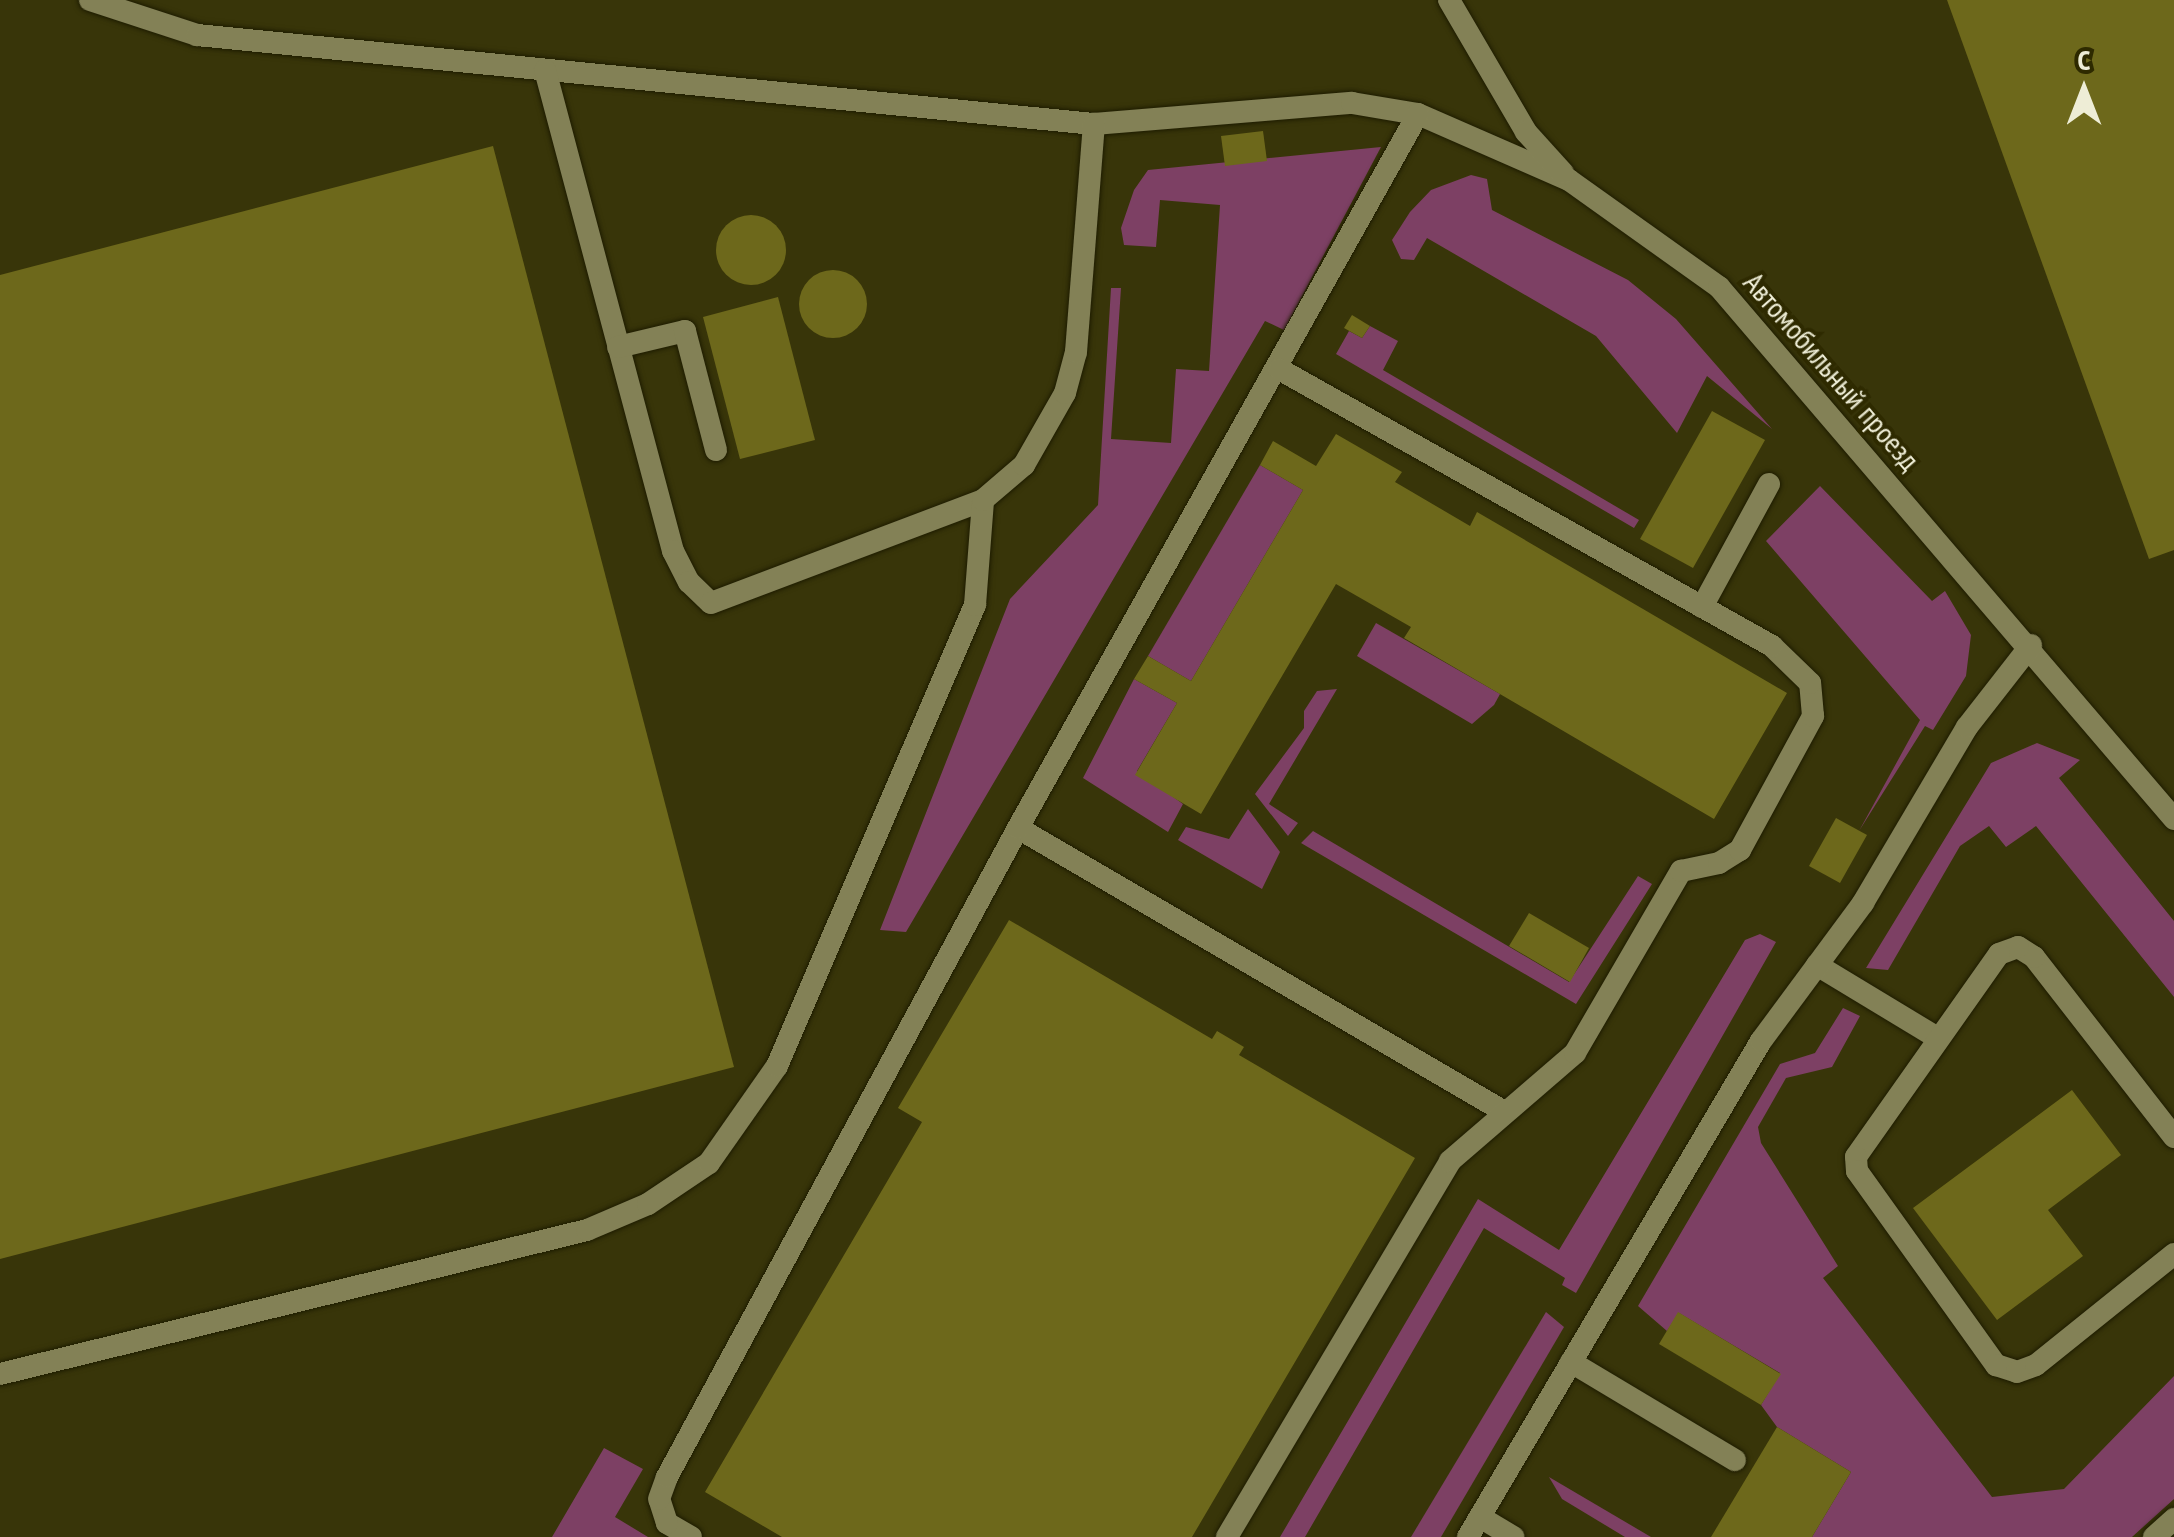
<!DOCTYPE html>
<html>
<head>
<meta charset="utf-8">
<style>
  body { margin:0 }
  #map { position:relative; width:2174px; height:1537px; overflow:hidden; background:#383509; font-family:"PT Sans Narrow",sans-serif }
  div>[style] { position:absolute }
  .green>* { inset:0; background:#7d4064 }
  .building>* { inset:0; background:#6d681b }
  .round { border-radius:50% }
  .roads { filter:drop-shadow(0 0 2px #1e1c00) drop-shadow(0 0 2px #1e1c00) }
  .lane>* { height:22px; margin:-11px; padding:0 11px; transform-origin:11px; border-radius:11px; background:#838156 }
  span { translate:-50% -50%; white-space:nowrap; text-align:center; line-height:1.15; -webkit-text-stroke:8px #2e2a00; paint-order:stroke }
  .street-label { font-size:30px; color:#eeedd6 }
  .north { position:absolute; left:2034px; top:40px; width:100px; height:100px; -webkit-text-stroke:8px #2e2a00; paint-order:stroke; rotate:0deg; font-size:28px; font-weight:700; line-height:40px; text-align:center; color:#eeedd6 }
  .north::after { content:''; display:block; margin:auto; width:35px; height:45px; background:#eeedd6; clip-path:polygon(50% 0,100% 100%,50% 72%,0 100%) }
</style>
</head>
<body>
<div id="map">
  <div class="green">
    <div style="clip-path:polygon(1381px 147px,1284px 330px,1265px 321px,906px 932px,880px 930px,1010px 599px,1098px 505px,1111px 288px,1121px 288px,1111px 439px,1171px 443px,1176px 369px,1209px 371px,1220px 205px,1160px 200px,1156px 247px,1124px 245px,1121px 228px,1134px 190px,1148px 170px)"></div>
    <div style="clip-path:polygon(1471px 175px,1487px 179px,1492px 210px,1628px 280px,1676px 319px,1772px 429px,1707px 376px,1677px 433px,1596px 336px,1427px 238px,1414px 260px,1401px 259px,1392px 240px,1410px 212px,1431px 190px)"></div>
    <div style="clip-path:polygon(1370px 326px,1398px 341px,1383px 370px,1639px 520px,1634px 528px,1336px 354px,1349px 331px,1362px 338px)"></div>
    <div style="clip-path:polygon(1260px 465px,1303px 490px,1191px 681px,1148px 656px)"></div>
    <div style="clip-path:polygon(1820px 486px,1932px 601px,1945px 591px,1971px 635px,1966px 676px,1933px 730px,1925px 726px,1859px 831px,1920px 720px,1766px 541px)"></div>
    <div style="clip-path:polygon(1376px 623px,1500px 694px,1494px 705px,1472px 724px,1357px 656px)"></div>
    <div style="clip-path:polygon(1134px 679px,1177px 703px,1137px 771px,1183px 804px,1168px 832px,1083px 778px)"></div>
    <div style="clip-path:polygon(1337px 689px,1269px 804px,1298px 823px,1288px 836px,1255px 794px,1304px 728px,1304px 711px,1317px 691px)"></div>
    <div style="clip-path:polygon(2037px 743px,2080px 760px,2059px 778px,2174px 921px,2174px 997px,2036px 826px,2006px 847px,1989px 826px,1960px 846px,1888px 970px,1866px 968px,1991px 763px)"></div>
    <div style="clip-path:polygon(1248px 809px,1280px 852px,1262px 889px,1178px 840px,1186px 827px,1229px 839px)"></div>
    <div style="clip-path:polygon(1313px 831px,1569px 982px,1638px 876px,1652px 884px,1576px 1004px,1301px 843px)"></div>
    <div style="clip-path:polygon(1760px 934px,1776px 942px,1576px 1293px,1562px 1285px,1565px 1278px,1484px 1228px,1305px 1537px,1280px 1537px,1478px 1199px,1559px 1250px,1745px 940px)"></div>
    <div style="clip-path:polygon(1843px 1008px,1860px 1016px,1832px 1067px,1786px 1078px,1758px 1127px,1761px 1143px,1838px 1266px,1823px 1278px,1992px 1497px,2064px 1489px,2174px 1376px,2174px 1499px,2132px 1537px,1812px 1537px,1851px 1472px,1777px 1427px,1761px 1405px,1780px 1373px,1679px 1313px,1667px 1331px,1638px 1306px,1780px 1064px,1815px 1053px)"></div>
    <div style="clip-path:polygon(1546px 1312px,1564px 1327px,1441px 1537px,1411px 1537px)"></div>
    <div style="clip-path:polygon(604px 1448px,643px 1469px,615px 1517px,648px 1537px,552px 1537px)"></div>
    <div style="clip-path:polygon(1549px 1477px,1651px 1537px,1625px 1537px,1562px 1499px)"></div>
  </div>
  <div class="building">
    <div style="clip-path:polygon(1947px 0,2174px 0,2174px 550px,2149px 559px)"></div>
    <div style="clip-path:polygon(1263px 131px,1267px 161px,1225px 166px,1221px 136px)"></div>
    <div style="clip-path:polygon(493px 146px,734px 1067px,0 1259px,0 275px)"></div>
    <div class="round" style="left:716px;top:215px;width:70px;height:70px"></div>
    <div class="round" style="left:799px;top:270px;width:68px;height:68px"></div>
    <div style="clip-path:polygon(778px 297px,815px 440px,740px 459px,703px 317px)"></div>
    <div style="clip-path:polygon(1352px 315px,1370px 326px,1362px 338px,1344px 328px)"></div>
    <div style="clip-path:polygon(1712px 411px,1765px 440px,1693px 568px,1640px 539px)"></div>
    <div style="clip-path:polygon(1336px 434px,1402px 472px,1395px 482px,1470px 526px,1477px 512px,1787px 693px,1714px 819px,1404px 638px,1411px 627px,1336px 584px,1201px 814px,1135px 775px,1177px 703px,1134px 679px,1148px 656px,1191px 681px,1303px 490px,1260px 465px,1273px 441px,1316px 466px)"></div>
    <div style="clip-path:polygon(1836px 818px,1867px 835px,1840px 883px,1809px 866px)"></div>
    <div style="clip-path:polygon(1529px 913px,1589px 948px,1570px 982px,1509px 946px)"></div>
    <div style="clip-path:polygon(1009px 920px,1212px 1039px,1217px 1031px,1244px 1047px,1239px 1055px,1415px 1158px,1192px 1537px,782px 1537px,705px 1492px,922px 1122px,898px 1108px)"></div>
    <div style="clip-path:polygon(2072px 1090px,2121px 1155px,2048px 1210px,2083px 1256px,1997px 1320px,1913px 1208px)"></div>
    <div style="clip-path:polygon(1678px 1312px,1781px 1374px,1761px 1405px,1659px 1344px)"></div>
    <div style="clip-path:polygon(1777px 1427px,1851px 1472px,1812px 1537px,1711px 1537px)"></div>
  </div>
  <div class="roads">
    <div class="lane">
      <div style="left:90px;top:0;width:113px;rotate:18.1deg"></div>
      <div style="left:197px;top:35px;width:901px;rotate:5.67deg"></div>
      <div style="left:1094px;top:124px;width:259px;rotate:-4.7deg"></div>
      <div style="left:1352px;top:103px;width:67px;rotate:9.5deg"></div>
      <div style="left:1418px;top:114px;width:165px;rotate:23.6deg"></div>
      <div style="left:1569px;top:180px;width:184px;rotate:35.5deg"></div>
      <div style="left:1719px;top:287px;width:700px;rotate:49.46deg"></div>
      <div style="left:1449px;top:0;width:153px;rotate:59.7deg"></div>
      <div style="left:1526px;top:132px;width:55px;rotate:47.9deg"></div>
      <div style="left:545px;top:70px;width:498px;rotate:75.1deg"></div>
      <div style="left:673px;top:551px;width:35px;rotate:63deg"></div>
      <div style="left:689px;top:582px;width:30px;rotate:44deg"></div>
      <div style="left:711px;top:603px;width:291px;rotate:-20.7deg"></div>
      <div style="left:618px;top:347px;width:69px;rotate:-13.4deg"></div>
      <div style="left:685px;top:331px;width:123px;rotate:75.4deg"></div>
      <div style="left:1702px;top:607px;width:140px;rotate:-61.4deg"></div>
      <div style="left:1018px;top:828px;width:562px;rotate:30.26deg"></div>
      <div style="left:1817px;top:965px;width:139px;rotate:31.2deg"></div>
      <div style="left:2174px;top:1137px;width:228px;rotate:-127.9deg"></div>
      <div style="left:2034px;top:957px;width:19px;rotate:-148deg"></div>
      <div style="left:2018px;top:947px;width:20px;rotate:160deg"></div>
      <div style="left:1999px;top:954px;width:248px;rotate:125.2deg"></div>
      <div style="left:1856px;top:1157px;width:14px;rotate:86deg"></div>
      <div style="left:1857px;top:1171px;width:239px;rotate:54.4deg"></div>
      <div style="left:1996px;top:1365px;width:22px;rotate:18deg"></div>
      <div style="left:2017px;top:1372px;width:20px;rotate:-20deg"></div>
      <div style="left:2036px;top:1365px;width:177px;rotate:-38.8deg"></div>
      <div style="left:1571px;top:1362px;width:191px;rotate:30.9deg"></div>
      <div style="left:0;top:1374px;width:604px;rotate:-13.78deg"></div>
      <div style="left:587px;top:1230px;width:66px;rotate:-23.1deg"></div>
      <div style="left:648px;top:1204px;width:73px;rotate:-33.9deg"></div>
      <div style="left:709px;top:1163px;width:118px;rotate:-55deg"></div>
      <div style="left:777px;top:1066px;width:502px;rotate:-66.76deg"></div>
      <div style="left:975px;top:605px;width:105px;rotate:-85.6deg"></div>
      <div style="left:983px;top:500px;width:54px;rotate:-40.5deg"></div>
      <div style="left:1024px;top:465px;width:83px;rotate:-60.3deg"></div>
      <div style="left:1065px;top:393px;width:42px;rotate:-75deg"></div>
      <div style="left:1076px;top:352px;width:229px;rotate:-85.5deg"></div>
      <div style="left:1480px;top:1517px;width:39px;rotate:31deg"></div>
      <div style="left:691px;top:1537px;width:28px;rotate:-150deg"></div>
      <div style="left:667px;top:1523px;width:25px;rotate:-108deg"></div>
      <div style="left:659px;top:1499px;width:23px;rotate:-70deg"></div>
      <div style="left:667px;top:1477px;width:738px;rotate:-61.59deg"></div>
      <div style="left:1018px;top:828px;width:818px;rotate:-60.74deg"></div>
      <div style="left:1227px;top:1537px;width:437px;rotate:-59.3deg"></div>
      <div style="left:1450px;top:1161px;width:165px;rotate:-40.8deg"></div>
      <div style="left:1575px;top:1053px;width:211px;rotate:-59.8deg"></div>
      <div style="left:1681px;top:871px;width:39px;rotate:-12deg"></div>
      <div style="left:1719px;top:863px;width:25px;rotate:-32deg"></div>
      <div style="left:1740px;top:850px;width:153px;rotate:-61.4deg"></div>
      <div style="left:1813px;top:716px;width:33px;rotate:-95deg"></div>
      <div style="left:1810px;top:683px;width:53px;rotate:-135.8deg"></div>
      <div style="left:1772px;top:646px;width:565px;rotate:-150.67deg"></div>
      <div style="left:1468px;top:1537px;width:576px;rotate:-59.43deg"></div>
      <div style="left:1761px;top:1041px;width:172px;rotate:-53.5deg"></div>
      <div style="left:1863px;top:903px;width:204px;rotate:-59.4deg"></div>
      <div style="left:1967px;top:727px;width:104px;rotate:-52deg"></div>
      <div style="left:2154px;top:1537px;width:27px;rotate:-42deg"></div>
    </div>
  </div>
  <div class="street-label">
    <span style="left:1832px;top:371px;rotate:49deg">Автомобильный проезд</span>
  </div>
  <div class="north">С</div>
</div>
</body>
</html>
